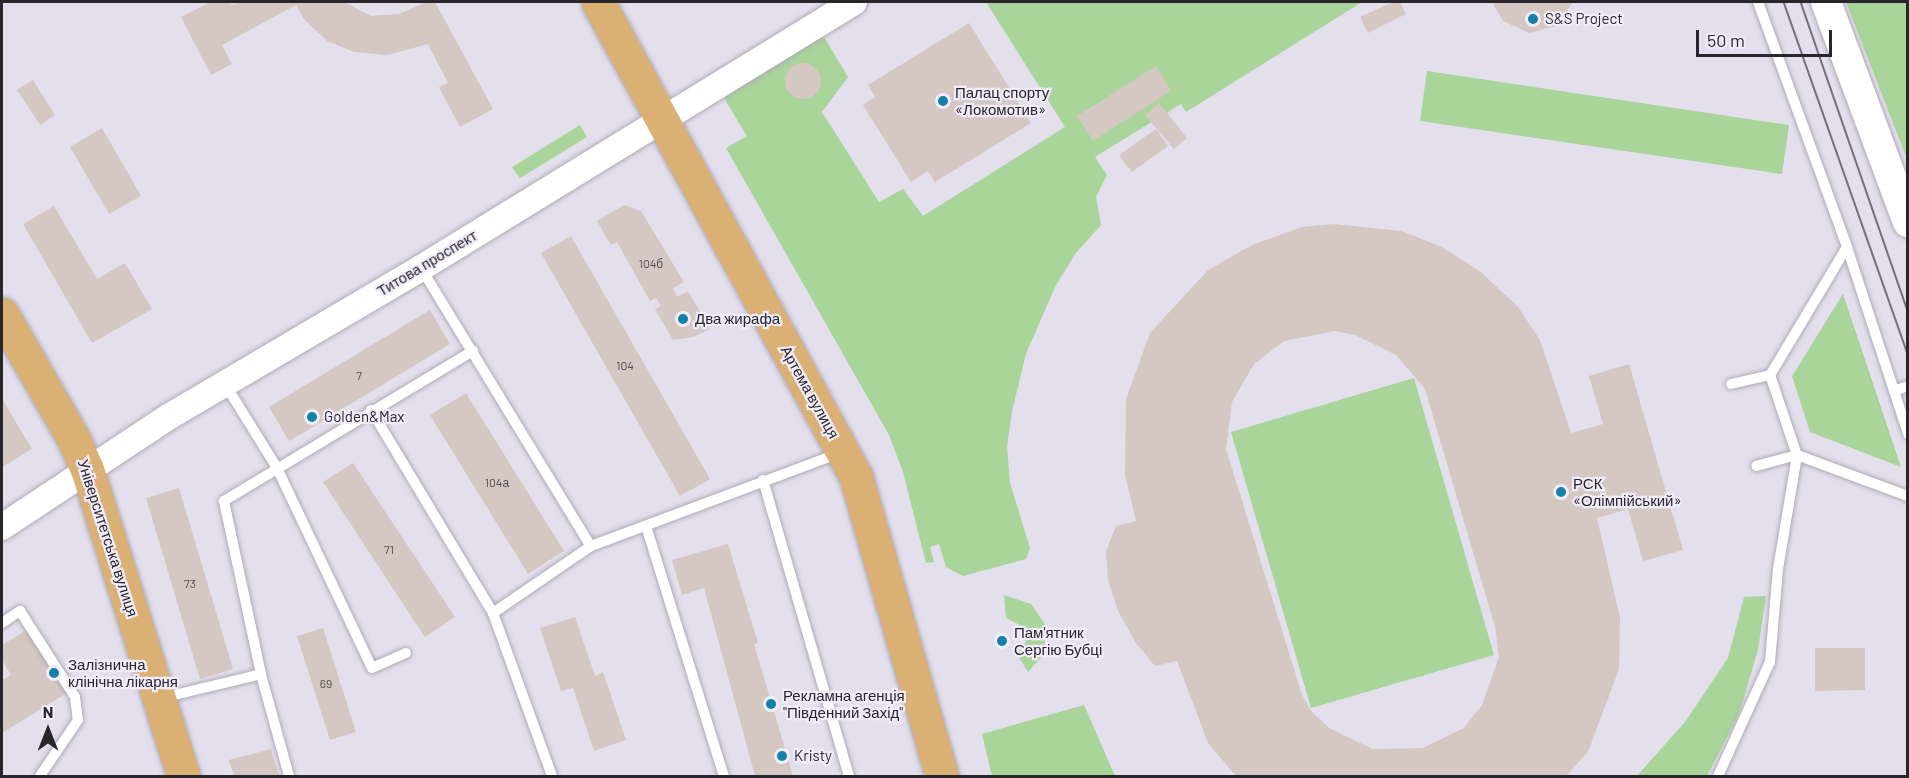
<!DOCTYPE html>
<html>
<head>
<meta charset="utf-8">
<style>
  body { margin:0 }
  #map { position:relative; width:1909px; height:778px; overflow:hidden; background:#e4dfec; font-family:Barlow,sans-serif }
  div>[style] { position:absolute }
  .green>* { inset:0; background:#a9d49a }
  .building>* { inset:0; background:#d5c7c1 }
  .round { border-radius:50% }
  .roads { filter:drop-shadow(0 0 2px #afabb7) drop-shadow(0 0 2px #afabb7) }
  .service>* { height:10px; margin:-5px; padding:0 5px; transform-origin:5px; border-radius:5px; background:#fff }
  .tertiary>* { height:26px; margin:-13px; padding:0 13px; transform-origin:13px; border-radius:13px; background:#fff }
  .secondary>* { height:30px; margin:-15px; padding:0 15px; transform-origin:15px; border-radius:15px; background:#fff }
  .primary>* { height:33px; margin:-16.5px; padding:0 16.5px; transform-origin:16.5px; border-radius:16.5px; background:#dab074 }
  .tram>* { height:1.5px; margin:-0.75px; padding:0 0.75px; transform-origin:0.75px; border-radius:0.75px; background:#76727b }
  .dots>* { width:16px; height:16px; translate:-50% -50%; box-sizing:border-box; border:3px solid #f1ecf9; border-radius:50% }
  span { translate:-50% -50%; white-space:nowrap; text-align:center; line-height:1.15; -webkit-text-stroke:4.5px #f1ecf9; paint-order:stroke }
  .number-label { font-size:12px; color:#534e50 }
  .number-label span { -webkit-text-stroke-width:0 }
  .poi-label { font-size:15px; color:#28262b }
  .left { translate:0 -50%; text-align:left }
  .street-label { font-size:15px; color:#28262b }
  .frame { position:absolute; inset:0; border:3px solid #28262b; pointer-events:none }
  .north { position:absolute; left:18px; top:700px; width:60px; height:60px; -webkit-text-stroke:4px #f1ecf9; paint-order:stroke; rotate:0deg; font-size:16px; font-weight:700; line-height:24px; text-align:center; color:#28262b }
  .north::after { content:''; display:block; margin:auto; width:21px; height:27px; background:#28262b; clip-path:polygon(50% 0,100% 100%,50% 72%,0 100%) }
  .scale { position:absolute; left:1696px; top:30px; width:136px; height:27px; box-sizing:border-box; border:3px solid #28262b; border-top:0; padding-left:8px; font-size:18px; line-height:21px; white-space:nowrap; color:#28262b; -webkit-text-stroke:4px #f1ecf9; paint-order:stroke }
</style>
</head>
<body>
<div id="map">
  <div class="green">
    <div style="clip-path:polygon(986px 2px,1362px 2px,1186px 112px,1181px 104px,1095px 157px,1107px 175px,1096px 197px,1101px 225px,1075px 254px,1055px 287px,1026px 354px,1012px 411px,1007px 447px,1010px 483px,1030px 548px,1026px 559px,963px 576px,946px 567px,939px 544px,930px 547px,934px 562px,926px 563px,903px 472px,889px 435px,726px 148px,747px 136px,724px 98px,821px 32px,848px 77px,822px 112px,879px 202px,903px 189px,923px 216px,1065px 127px)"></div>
    <div style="clip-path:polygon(1846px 2px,1907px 2px,1907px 159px)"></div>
    <div style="clip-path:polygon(1427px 71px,1789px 125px,1782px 174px,1420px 121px)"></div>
    <div style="clip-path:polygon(580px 125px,587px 137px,520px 178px,512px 167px)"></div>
    <div style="clip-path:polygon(1843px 294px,1901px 467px,1810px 432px,1792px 376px)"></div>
    <div style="clip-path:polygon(1414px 378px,1494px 655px,1311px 708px,1231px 432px)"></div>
    <div style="clip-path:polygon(1004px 595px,1031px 604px,1046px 626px,1044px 654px,1028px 672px,1017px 654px,1026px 642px,1026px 633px,1022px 626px,1006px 618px)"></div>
    <div style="clip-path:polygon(1766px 596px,1758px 650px,1739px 714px,1707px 776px,1637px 776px,1685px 722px,1728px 658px,1744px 597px)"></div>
    <div style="clip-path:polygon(1084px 705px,1115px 776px,992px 776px,982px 734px)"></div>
  </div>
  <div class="building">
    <div style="clip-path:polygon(210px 2px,230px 2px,232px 5px,240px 2px,344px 2px,371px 16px,399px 14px,426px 2px,435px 2px,493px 109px,460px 127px,439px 87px,448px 83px,428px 44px,387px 55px,354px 52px,327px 41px,304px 19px,296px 5px,222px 45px,232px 64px,211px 75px,181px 17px)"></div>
    <div style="clip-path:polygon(1393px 2px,1400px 2px,1406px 14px,1368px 33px,1360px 17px)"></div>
    <div style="clip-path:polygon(1492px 2px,1573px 2px,1556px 26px,1529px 33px,1503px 21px)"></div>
    <div style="clip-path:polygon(969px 23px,1031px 123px,935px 182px,928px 171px,911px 182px,863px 105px,875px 97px,868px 85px)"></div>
    <div class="round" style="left:785px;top:63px;width:36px;height:36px"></div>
    <div style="clip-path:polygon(1156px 66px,1171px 91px,1093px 141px,1077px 116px)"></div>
    <div style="clip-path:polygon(33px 80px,55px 115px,40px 125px,17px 90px)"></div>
    <div style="clip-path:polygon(1159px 103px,1187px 138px,1174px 149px,1145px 115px)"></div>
    <div style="clip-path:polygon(102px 128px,141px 196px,109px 214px,70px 147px)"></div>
    <div style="clip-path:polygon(1156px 129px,1168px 146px,1132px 172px,1119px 155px)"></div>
    <div style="clip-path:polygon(624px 205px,641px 211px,684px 282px,673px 288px,677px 297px,688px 291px,710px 329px,693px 337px,673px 340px,655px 309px,661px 306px,656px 298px,650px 301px,617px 242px,611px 245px,597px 221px)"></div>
    <div style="clip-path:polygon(54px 206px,97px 279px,125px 263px,152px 309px,92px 343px,23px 224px)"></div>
    <div style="clip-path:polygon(evenodd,1334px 224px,1401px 231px,1442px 247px,1481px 272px,1518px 307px,1540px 340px,1571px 433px,1603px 424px,1589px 376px,1629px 364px,1683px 550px,1643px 561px,1628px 509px,1597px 518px,1620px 618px,1619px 669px,1588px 752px,1566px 776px,1236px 776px,1208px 743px,1177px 661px,1155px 666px,1136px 643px,1118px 611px,1108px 580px,1106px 551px,1116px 526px,1136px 521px,1125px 475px,1126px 399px,1150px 333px,1208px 270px,1252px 245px,1302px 227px,1334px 224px,1335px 331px,1355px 335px,1396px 355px,1425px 389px,1495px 627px,1499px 657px,1482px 705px,1464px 728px,1423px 748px,1373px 749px,1329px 728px,1312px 712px,1302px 695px,1226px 449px,1232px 402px,1254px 364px,1284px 341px,1335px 331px)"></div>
    <div style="clip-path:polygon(571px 236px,710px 479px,680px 496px,541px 253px)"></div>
    <div style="clip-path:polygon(430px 310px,450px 344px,289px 441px,269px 407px)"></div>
    <div style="clip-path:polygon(466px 393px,564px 551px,528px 574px,430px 415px)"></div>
    <div style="clip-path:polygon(2px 399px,32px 449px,2px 467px)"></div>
    <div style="clip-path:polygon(353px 463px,455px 617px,425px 637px,323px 482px)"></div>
    <div style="clip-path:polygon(179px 488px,233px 669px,200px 679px,146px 498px)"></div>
    <div style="clip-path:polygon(728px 544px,758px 643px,754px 644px,793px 776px,755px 776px,704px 588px,682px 595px,672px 560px)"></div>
    <div style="clip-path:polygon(575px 617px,595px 676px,603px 672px,626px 740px,594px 751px,573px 688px,561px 691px,540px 628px)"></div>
    <div style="clip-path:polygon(30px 628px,70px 691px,2px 733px,2px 680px,11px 675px,2px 660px,2px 645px)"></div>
    <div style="clip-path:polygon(323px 628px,356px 732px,330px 740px,297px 636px)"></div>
    <div style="clip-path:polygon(1815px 648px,1865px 648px,1865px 690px,1815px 691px)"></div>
    <div style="clip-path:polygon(271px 749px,279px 776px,234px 776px,229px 760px)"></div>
  </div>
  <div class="roads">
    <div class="service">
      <div style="left:1758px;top:2px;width:261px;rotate:70deg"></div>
      <div style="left:1847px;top:247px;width:197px;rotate:71.9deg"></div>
      <div style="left:1847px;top:247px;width:149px;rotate:121deg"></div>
      <div style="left:1770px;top:375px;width:84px;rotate:71.4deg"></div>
      <div style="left:1797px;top:455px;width:118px;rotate:20.3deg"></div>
      <div style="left:421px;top:268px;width:326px;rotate:58.6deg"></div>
      <div style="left:225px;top:384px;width:99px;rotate:58.2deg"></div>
      <div style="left:277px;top:468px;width:221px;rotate:64.6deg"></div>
      <div style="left:372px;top:668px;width:37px;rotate:-24deg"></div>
      <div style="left:1731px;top:384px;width:40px;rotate:-13deg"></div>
      <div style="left:1894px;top:391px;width:15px;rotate:-20deg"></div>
      <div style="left:371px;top:410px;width:237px;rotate:59deg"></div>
      <div style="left:493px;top:613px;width:119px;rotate:-34.4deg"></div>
      <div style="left:591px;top:546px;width:266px;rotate:-20.5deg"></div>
      <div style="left:763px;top:480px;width:308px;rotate:73.8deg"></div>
      <div style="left:646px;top:526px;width:262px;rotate:72.7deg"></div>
      <div style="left:493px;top:613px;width:173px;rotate:70.1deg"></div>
      <div style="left:2px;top:623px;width:22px;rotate:-34deg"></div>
      <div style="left:20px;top:611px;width:102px;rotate:57.4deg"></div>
      <div style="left:75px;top:697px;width:23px;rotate:83deg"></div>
      <div style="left:78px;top:720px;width:68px;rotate:124.2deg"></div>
      <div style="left:162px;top:698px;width:102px;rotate:-13.6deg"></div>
      <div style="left:289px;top:776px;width:106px;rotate:-105.4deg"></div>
      <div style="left:261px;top:674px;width:177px;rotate:-102.1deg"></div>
      <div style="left:224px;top:501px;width:291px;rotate:-31.1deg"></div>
      <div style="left:1718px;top:776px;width:125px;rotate:-65.5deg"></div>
      <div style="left:1770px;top:662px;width:93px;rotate:-85.1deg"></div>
      <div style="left:1778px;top:569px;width:116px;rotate:-80.5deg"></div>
      <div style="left:1797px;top:455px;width:42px;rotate:165deg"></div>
    </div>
    <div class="tertiary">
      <div style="left:2px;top:527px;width:201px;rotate:-33.5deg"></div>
      <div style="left:170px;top:416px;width:291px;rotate:-30.5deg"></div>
      <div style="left:421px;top:268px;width:508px;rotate:-31.56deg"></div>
    </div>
    <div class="secondary">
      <div style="left:1826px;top:2px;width:235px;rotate:69.6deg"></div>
    </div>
    <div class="primary">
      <div style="left:598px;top:2px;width:541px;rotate:61.49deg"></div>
      <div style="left:856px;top:477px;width:311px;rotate:74deg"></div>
      <div style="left:2px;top:314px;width:143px;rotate:60.2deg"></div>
      <div style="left:73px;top:438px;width:34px;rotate:66deg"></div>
      <div style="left:87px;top:469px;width:322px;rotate:72.6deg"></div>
    </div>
  </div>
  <div class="tram">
    <div style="left:1784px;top:2px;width:373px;rotate:70.6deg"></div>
    <div style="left:1801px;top:2px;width:327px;rotate:70.9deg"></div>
  </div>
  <div class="dots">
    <div style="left:1533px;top:19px;background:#1481a9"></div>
    <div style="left:943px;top:101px;background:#1481a9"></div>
    <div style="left:683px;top:319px;background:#1481a9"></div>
    <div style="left:312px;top:417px;background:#1481a9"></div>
    <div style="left:1561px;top:492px;background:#1481a9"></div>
    <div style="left:1002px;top:641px;background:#1481a9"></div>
    <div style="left:54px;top:673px;background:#1481a9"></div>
    <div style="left:771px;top:704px;background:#1481a9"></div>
    <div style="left:782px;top:756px;background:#1481a9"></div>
  </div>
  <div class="number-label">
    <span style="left:651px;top:264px">104б</span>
    <span style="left:625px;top:366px">104</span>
    <span style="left:359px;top:376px">7</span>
    <span style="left:497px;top:483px">104а</span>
    <span style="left:389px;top:550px">71</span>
    <span style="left:190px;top:584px">73</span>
    <span style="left:326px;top:684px">69</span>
  </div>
  <div class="poi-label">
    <span class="left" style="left:1545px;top:19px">S&amp;S Project</span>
    <span class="left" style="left:955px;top:101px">Палац спорту<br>«Локомотив»</span>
    <span class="left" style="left:695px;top:319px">Два жирафа</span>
    <span class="left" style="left:324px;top:417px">Golden&amp;Max</span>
    <span class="left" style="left:1573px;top:492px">РСК<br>«Олімпійський»</span>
    <span class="left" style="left:1014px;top:641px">Пам'ятник<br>Сергію Бубці</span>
    <span class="left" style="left:68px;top:673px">Залізнична<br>клінічна лікарня</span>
    <span class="left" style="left:783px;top:704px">Рекламна агенція<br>"Південний Захід"</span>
    <span class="left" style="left:794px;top:756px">Kristy</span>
  </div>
  <div class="street-label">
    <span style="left:427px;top:263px;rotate:-31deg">Титова проспект</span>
    <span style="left:810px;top:392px;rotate:61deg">Артема вулиця</span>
    <span style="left:108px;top:538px;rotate:72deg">Університетська вулиця</span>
  </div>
  <div class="frame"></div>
  <div class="north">N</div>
  <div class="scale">50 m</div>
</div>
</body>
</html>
